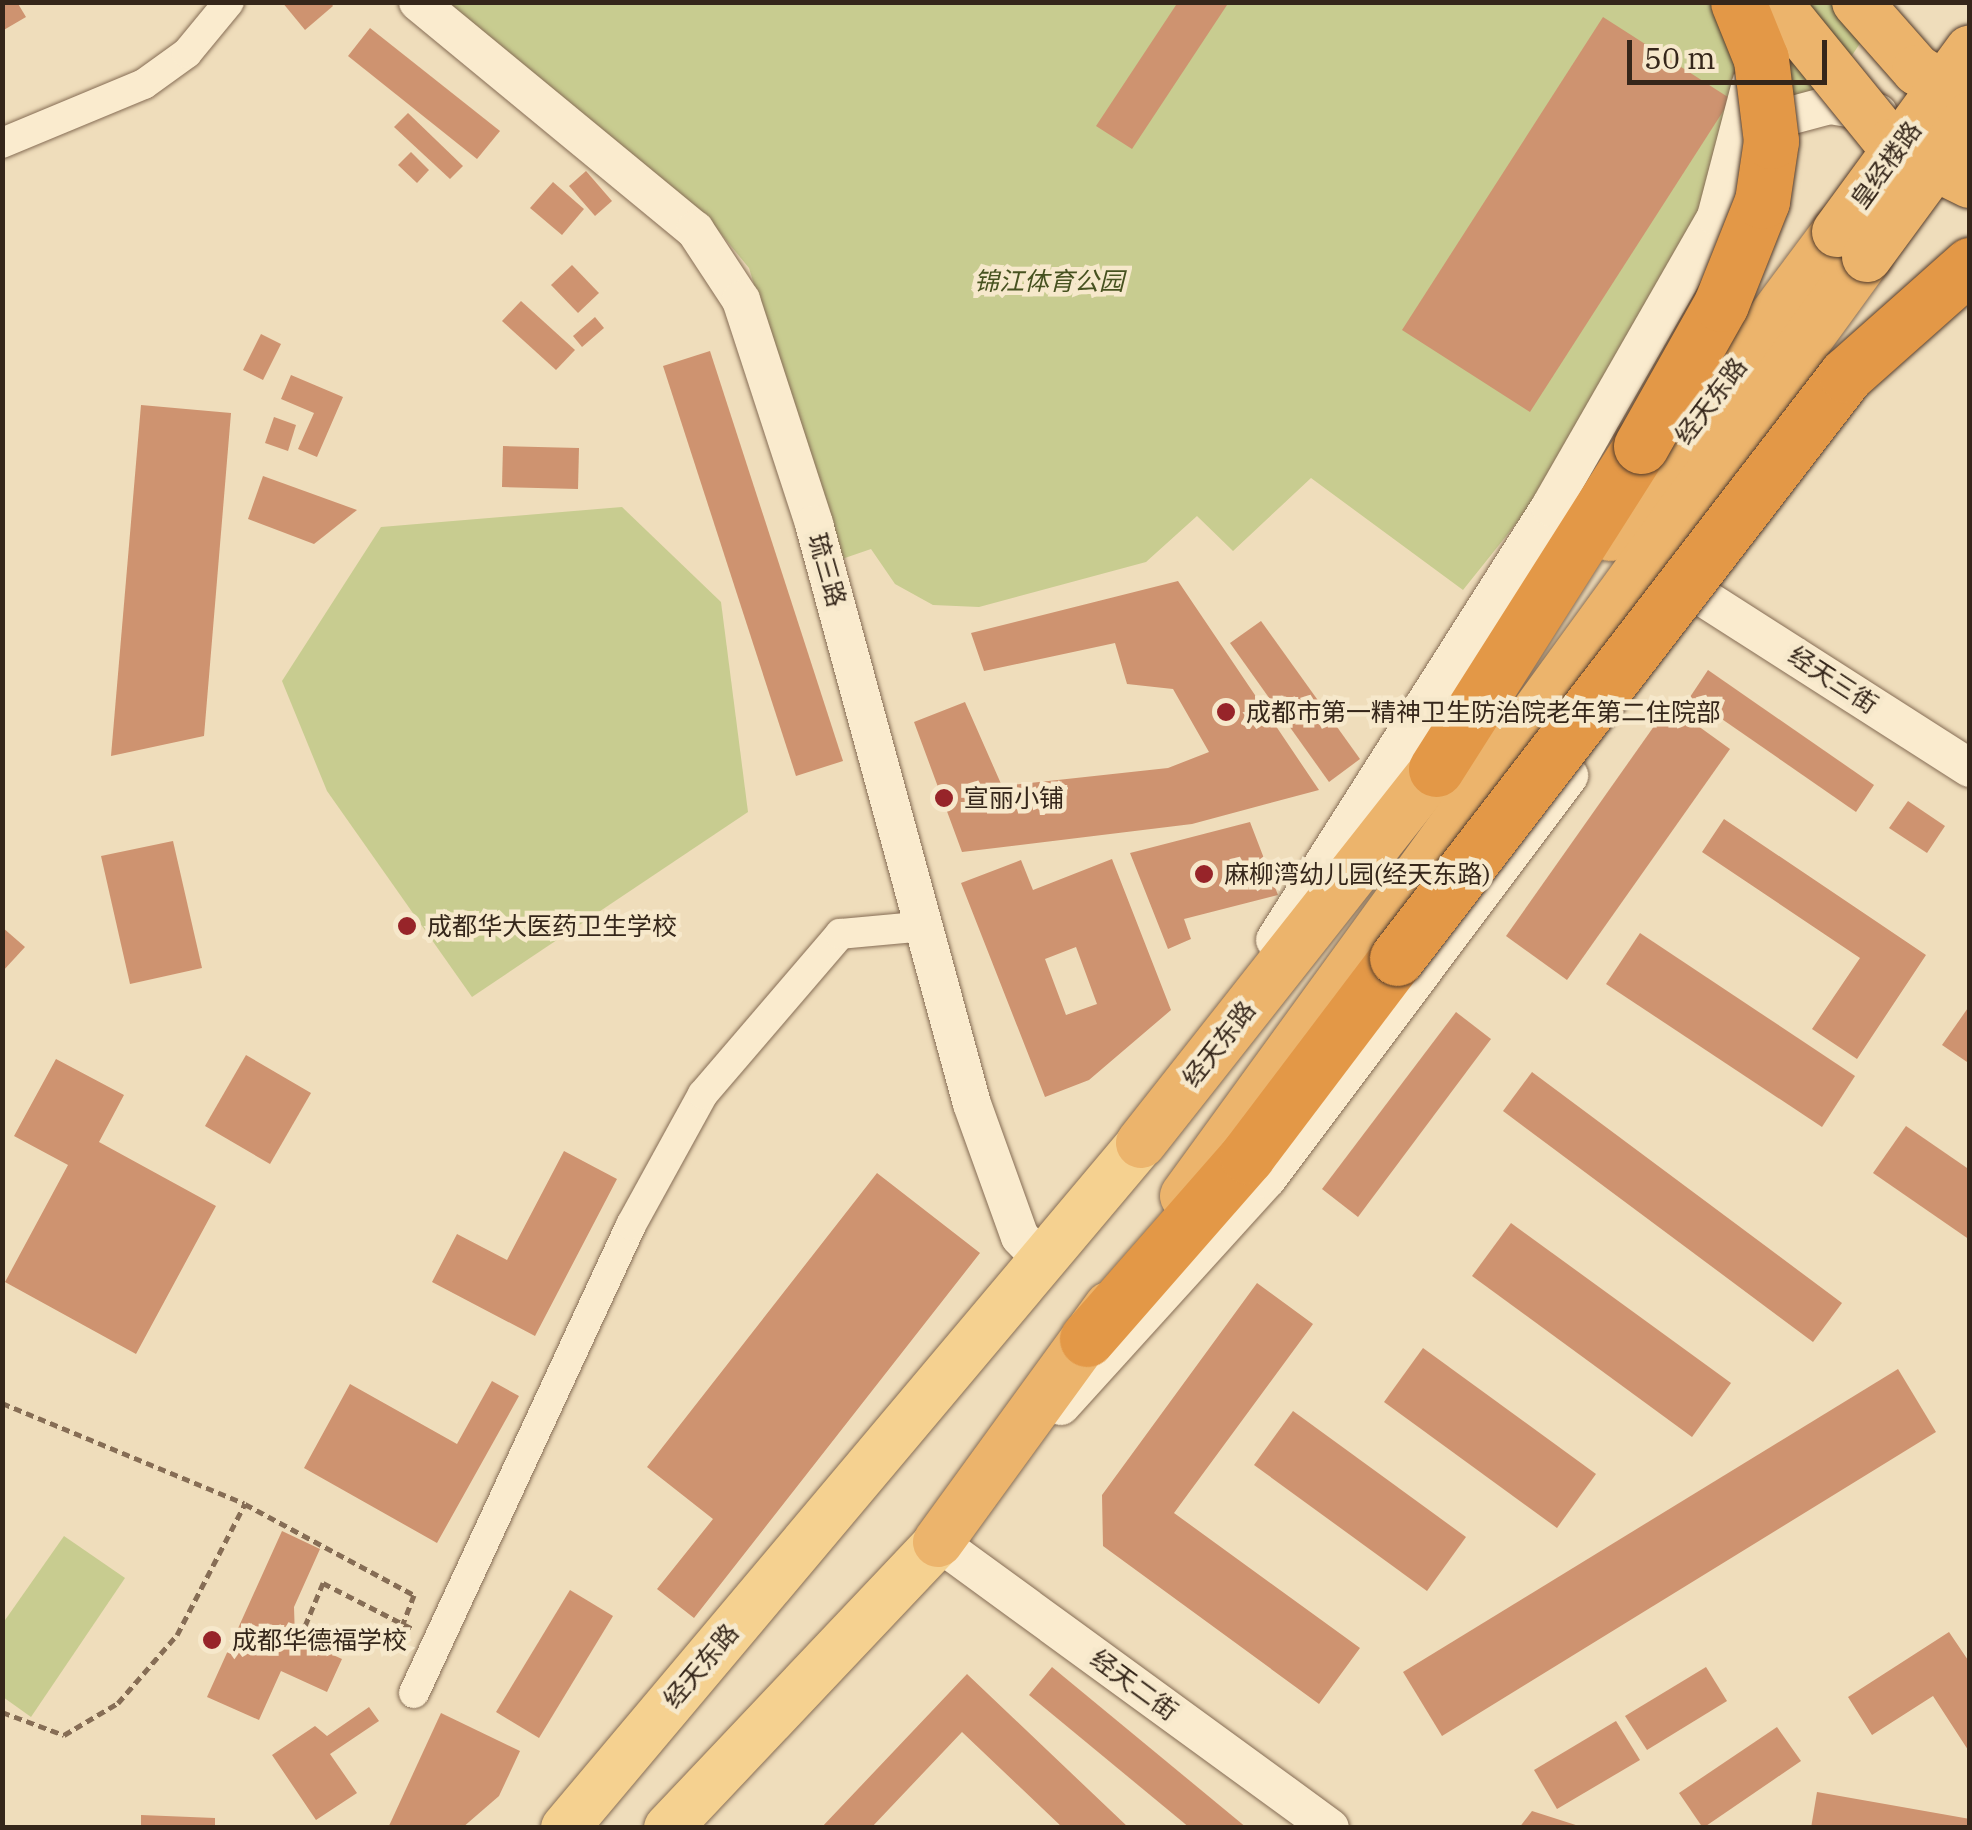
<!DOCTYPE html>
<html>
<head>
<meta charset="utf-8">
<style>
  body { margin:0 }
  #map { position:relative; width:1972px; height:1830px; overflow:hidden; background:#efddbb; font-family:"IBM Plex Serif","Noto Sans SC",serif }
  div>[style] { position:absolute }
  .green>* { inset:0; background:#c8cc90 }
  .building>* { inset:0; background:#ce9370 }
  .path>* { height:5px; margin-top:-2.5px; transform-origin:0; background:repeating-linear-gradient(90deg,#866d55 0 8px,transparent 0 13px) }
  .roads { filter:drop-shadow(0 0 2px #866d55) drop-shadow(0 0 2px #866d55) }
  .minor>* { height:30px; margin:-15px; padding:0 15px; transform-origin:15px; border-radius:15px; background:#faebce }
  .tertiary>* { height:38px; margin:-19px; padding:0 19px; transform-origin:19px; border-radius:19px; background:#faebce }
  .primary>* { height:48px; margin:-24px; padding:0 24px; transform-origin:24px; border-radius:24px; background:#f5d190 }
  .trunk>* { height:50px; margin:-25px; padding:0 25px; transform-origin:25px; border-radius:25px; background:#ecb46c }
  .motorway>* { height:55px; margin:-27.5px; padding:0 27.5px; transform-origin:27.5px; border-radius:27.5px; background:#e39847 }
  .bridges { filter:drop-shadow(0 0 2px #533b2a) drop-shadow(0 0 2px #533b2a) }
  .trunk-bridge>* { height:50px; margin:-25px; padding:0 25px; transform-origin:25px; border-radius:25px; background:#ecb46c }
  .motorway-bridge>* { height:55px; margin:-27.5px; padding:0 27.5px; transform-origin:27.5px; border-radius:27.5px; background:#e39847 }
  .dots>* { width:28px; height:28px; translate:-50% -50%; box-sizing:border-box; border:5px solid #f6e8cb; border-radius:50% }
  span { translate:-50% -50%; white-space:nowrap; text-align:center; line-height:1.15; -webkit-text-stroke:9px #f6e8cb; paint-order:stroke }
  .street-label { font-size:25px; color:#35261a }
  .park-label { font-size:25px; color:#475220; font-style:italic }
  .poi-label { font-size:25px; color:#35261a }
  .left { translate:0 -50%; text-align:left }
  .frame { position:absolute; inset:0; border:5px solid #35261a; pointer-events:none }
  .scale { position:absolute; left:1627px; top:40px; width:200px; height:45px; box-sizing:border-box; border:5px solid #35261a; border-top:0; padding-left:12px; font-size:30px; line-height:35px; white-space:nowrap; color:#35261a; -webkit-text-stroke:8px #f6e8cb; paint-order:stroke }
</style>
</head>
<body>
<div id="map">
  <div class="green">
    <div style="clip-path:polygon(449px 3px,1887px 3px,1655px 350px,1463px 590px,1311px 478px,1233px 551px,1197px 516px,1146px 562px,979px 607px,933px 605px,895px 584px,871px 549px,839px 560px,749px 268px,712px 223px)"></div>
    <div style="clip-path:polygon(622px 507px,721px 602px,748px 812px,472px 997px,327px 791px,282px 681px,381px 527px)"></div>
    <div style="clip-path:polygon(64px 1536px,125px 1578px,31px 1717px,3px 1697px,3px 1623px)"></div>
  </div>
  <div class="building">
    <div style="clip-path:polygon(2px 2px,17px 2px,26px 17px,2px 31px)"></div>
    <div style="clip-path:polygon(282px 2px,330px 2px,333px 6px,305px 30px)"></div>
    <div style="clip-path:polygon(1178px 2px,1229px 2px,1132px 149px,1096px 126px)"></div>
    <div style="clip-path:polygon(1603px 17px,1731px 99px,1530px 412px,1402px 330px)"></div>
    <div style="clip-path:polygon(370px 28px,500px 131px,477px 159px,348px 56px)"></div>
    <div style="clip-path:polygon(408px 113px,463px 166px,450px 179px,394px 127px)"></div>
    <div style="clip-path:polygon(411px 152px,429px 170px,417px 183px,398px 165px)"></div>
    <div style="clip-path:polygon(586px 171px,612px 201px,595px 216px,569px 186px)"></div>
    <div style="clip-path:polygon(553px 182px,584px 209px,562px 235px,530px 208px)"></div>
    <div style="clip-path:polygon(572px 265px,599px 293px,578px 313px,551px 285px)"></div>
    <div style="clip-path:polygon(521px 301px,575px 350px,556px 370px,502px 321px)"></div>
    <div style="clip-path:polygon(595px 317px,604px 328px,582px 347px,573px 336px)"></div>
    <div style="clip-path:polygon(261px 334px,281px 344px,263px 380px,243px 370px)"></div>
    <div style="clip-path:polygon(710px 351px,843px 761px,796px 776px,663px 366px)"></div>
    <div style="clip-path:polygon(291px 375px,343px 397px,317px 457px,298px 449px,314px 413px,281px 399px)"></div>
    <div style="clip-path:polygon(141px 405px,231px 413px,204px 736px,111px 756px)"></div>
    <div style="clip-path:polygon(274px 417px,296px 425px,288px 451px,265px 443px)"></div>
    <div style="clip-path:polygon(503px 446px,579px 448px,578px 489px,502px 487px)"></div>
    <div style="clip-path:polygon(263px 476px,357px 510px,314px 544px,248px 519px)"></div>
    <div style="clip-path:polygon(1178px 581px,1319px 790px,1192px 824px,962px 852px,914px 722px,965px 702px,1002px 786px,1168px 768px,1209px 752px,1173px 689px,1127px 684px,1115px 643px,984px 671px,971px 633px)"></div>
    <div style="clip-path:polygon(1261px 621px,1360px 759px,1329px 782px,1230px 643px)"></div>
    <div style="clip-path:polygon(1708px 670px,1874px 785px,1856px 812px,1690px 697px)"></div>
    <div style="clip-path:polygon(1669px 705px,1730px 749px,1567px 980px,1506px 936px)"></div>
    <div style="clip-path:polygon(1908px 801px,1945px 826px,1927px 853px,1889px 828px)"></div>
    <div style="clip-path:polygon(1724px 819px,1926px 955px,1857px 1059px,1812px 1029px,1860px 958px,1702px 852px)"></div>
    <div style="clip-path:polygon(1250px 822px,1278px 895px,1184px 919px,1191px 939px,1168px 949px,1130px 853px)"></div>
    <div style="clip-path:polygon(173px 841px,202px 968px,130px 984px,101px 856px)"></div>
    <div style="clip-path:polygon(evenodd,1112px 859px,1171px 1010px,1089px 1080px,1045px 1097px,961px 883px,1021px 860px,1033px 890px,1112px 859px,1076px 947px,1097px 1004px,1066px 1015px,1045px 959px,1076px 947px)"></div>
    <div style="clip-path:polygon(2px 927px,25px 947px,2px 972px)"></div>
    <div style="clip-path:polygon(1640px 933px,1855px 1076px,1822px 1127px,1606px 984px)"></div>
    <div style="clip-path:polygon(1970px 1005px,1970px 1064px,1942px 1045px)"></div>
    <div style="clip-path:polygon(1456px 1012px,1491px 1039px,1358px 1217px,1322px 1189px)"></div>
    <div style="clip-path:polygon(246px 1055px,311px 1093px,270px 1164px,205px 1126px)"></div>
    <div style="clip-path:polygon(56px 1059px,124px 1095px,99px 1142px,216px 1206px,136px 1354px,5px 1282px,68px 1165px,14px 1136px)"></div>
    <div style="clip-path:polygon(1532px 1072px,1842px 1303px,1813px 1342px,1503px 1111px)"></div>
    <div style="clip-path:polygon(1906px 1126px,1970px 1170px,1970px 1240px,1873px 1173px)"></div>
    <div style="clip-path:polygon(564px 1151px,617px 1179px,535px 1336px,432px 1282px,457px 1234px,507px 1260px)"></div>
    <div style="clip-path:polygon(877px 1173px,980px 1253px,694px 1618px,657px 1589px,713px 1519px,647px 1467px)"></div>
    <div style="clip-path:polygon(1511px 1223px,1731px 1383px,1692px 1437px,1472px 1276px)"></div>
    <div style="clip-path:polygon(1257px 1283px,1313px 1324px,1174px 1513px,1360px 1648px,1319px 1704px,1103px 1546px,1102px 1495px)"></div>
    <div style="clip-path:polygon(1423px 1348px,1596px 1474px,1557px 1528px,1384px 1402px)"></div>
    <div style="clip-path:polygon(1898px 1369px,1936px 1432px,1442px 1736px,1403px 1672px)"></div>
    <div style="clip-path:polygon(492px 1381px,519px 1396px,437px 1543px,304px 1468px,350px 1384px,457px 1444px)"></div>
    <div style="clip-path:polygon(1293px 1411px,1466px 1537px,1427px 1591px,1254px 1465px)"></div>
    <div style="clip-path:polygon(282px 1531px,320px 1549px,294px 1607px,295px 1638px,342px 1659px,327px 1692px,281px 1671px,259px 1720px,207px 1697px)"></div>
    <div style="clip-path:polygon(570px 1590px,613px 1616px,539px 1738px,496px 1712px)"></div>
    <div style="clip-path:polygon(1949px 1632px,1970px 1663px,1970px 1753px,1933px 1696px,1872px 1735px,1848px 1697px)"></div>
    <div style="clip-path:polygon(1052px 1667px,1247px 1828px,1190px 1828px,1029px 1695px)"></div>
    <div style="clip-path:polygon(1706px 1667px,1727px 1701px,1647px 1750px,1625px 1716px)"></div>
    <div style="clip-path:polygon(967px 1674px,1129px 1828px,1063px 1828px,962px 1732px,871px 1828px,821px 1828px)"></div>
    <div style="clip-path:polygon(369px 1707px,379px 1721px,330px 1754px,357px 1793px,316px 1820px,272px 1755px,315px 1726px,327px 1736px)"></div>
    <div style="clip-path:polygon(441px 1713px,520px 1751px,499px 1796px,462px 1828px,388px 1828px)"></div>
    <div style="clip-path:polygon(1616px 1721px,1640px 1760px,1557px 1809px,1534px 1770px)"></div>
    <div style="clip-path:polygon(1777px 1727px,1801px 1761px,1703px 1828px,1679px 1793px)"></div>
    <div style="clip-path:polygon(1817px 1792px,1970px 1819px,1970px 1828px,1811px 1828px)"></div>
    <div style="clip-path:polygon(1532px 1811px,1582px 1827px,1582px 1828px,1519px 1828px)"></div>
    <div style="clip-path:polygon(141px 1815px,215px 1818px,215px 1828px,141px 1828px)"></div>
  </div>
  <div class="path">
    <div style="left:2px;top:1403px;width:262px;rotate:22.5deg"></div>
    <div style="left:305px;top:1626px;width:47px;rotate:-67.3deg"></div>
    <div style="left:323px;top:1583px;width:103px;rotate:27.1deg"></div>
    <div style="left:2px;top:1712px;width:66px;rotate:20.4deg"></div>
    <div style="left:64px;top:1735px;width:63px;rotate:-30.7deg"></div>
    <div style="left:118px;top:1703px;width:90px;rotate:-49.1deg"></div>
    <div style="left:177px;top:1635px;width:148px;rotate:-62.6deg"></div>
    <div style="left:245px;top:1504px;width:192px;rotate:28.3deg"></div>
    <div style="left:414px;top:1595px;width:31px;rotate:111deg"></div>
  </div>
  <div class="roads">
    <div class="minor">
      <div style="left:2px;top:143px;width:154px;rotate:-22.6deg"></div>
      <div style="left:144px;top:84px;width:53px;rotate:-35.8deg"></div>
      <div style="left:187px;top:53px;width:66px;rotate:-50.5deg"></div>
      <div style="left:414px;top:1693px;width:516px;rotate:-65.12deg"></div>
      <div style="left:631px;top:1225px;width:149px;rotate:-61.2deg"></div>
      <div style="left:703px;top:1094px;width:211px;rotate:-49.4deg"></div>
      <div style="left:840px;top:934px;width:87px;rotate:-5.3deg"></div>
    </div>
    <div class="tertiary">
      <div style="left:418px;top:2px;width:359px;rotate:39.5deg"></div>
      <div style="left:695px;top:230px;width:84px;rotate:56.7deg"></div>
      <div style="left:741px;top:300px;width:236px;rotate:71.9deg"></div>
      <div style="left:814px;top:524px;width:601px;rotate:74.76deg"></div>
      <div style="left:972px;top:1104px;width:141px;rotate:70.2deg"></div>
      <div style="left:1020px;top:1237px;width:32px;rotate:46deg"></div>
      <div style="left:1748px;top:127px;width:85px;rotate:-15deg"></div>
      <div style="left:1830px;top:105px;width:49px;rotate:9.5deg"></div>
      <div style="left:1696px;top:593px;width:325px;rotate:32.6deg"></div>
      <div style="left:1275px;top:940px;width:513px;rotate:-57.58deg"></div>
      <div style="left:1550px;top:507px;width:334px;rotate:-60.2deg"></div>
      <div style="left:1716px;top:217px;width:138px;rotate:-75.3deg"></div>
      <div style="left:1061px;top:1406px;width:307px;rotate:-47.8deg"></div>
      <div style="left:1267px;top:1179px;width:504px;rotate:-53.15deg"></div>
      <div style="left:954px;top:1525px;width:23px;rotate:133deg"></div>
      <div style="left:938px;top:1542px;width:485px;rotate:36.1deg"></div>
    </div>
    <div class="primary">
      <div style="left:565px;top:1828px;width:895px;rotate:-49.94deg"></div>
      <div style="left:668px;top:1828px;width:393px;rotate:-46.6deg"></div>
    </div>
    <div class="trunk">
      <div style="left:1610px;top:536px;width:379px;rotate:-53.3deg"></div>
      <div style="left:1141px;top:1143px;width:517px;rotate:-51.76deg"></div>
      <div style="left:1185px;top:1196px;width:1161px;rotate:-54.01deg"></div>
      <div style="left:938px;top:1542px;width:291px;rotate:-54deg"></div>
    </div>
    <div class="motorway">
      <div style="left:1436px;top:769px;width:383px;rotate:-57.6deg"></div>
      <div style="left:1087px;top:1339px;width:243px;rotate:-48.8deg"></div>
      <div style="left:1247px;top:1156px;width:248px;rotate:-52.9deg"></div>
    </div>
  </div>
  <div class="bridges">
    <div class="trunk-bridge">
      <div style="left:1857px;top:2px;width:91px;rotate:48.6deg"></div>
      <div style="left:1917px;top:70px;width:62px;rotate:31.1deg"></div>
      <div style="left:1778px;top:5px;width:179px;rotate:50.9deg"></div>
      <div style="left:1891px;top:144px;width:88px;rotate:26.3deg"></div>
      <div style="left:1837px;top:232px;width:225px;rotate:-53.8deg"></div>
      <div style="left:1867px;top:257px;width:174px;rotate:-53.7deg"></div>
    </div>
    <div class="motorway-bridge">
      <div style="left:1641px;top:446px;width:163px;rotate:-60.6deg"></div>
      <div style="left:1721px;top:304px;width:111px;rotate:-68.3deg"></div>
      <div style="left:1762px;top:201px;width:61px;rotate:-81.5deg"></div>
      <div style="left:1771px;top:141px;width:83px;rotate:-97deg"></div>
      <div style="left:1761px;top:59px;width:61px;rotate:-112deg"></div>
      <div style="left:1397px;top:958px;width:736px;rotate:-52.4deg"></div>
      <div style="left:1846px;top:375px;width:166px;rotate:-41.6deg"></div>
    </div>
  </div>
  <div class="dots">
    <div style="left:1226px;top:712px;background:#972429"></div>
    <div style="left:944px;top:798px;background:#972429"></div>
    <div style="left:1204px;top:874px;background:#972429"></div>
    <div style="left:407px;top:926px;background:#972429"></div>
    <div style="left:212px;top:1640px;background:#972429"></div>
  </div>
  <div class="street-label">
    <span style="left:1886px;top:165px;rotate:-54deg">皇经楼路</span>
    <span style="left:1711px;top:401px;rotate:-53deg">经天东路</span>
    <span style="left:827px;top:570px;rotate:74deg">琉三路</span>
    <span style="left:1833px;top:680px;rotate:33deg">经天三街</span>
    <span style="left:1219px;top:1044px;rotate:-52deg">经天东路</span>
    <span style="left:701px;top:1666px;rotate:-50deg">经天东路</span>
    <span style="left:1134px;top:1685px;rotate:36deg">经天二街</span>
  </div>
  <div class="park-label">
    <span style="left:1049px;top:281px">锦江体育公园</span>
  </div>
  <div class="poi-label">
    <span class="left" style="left:1246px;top:712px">成都市第一精神卫生防治院老年第二住院部</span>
    <span class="left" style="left:964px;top:798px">宣丽小铺</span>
    <span class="left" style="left:1224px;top:874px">麻柳湾幼儿园(经天东路)</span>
    <span class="left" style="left:427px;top:926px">成都华大医药卫生学校</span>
    <span class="left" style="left:232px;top:1640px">成都华德福学校</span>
  </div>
  <div class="frame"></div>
  <div class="scale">50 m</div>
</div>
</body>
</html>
